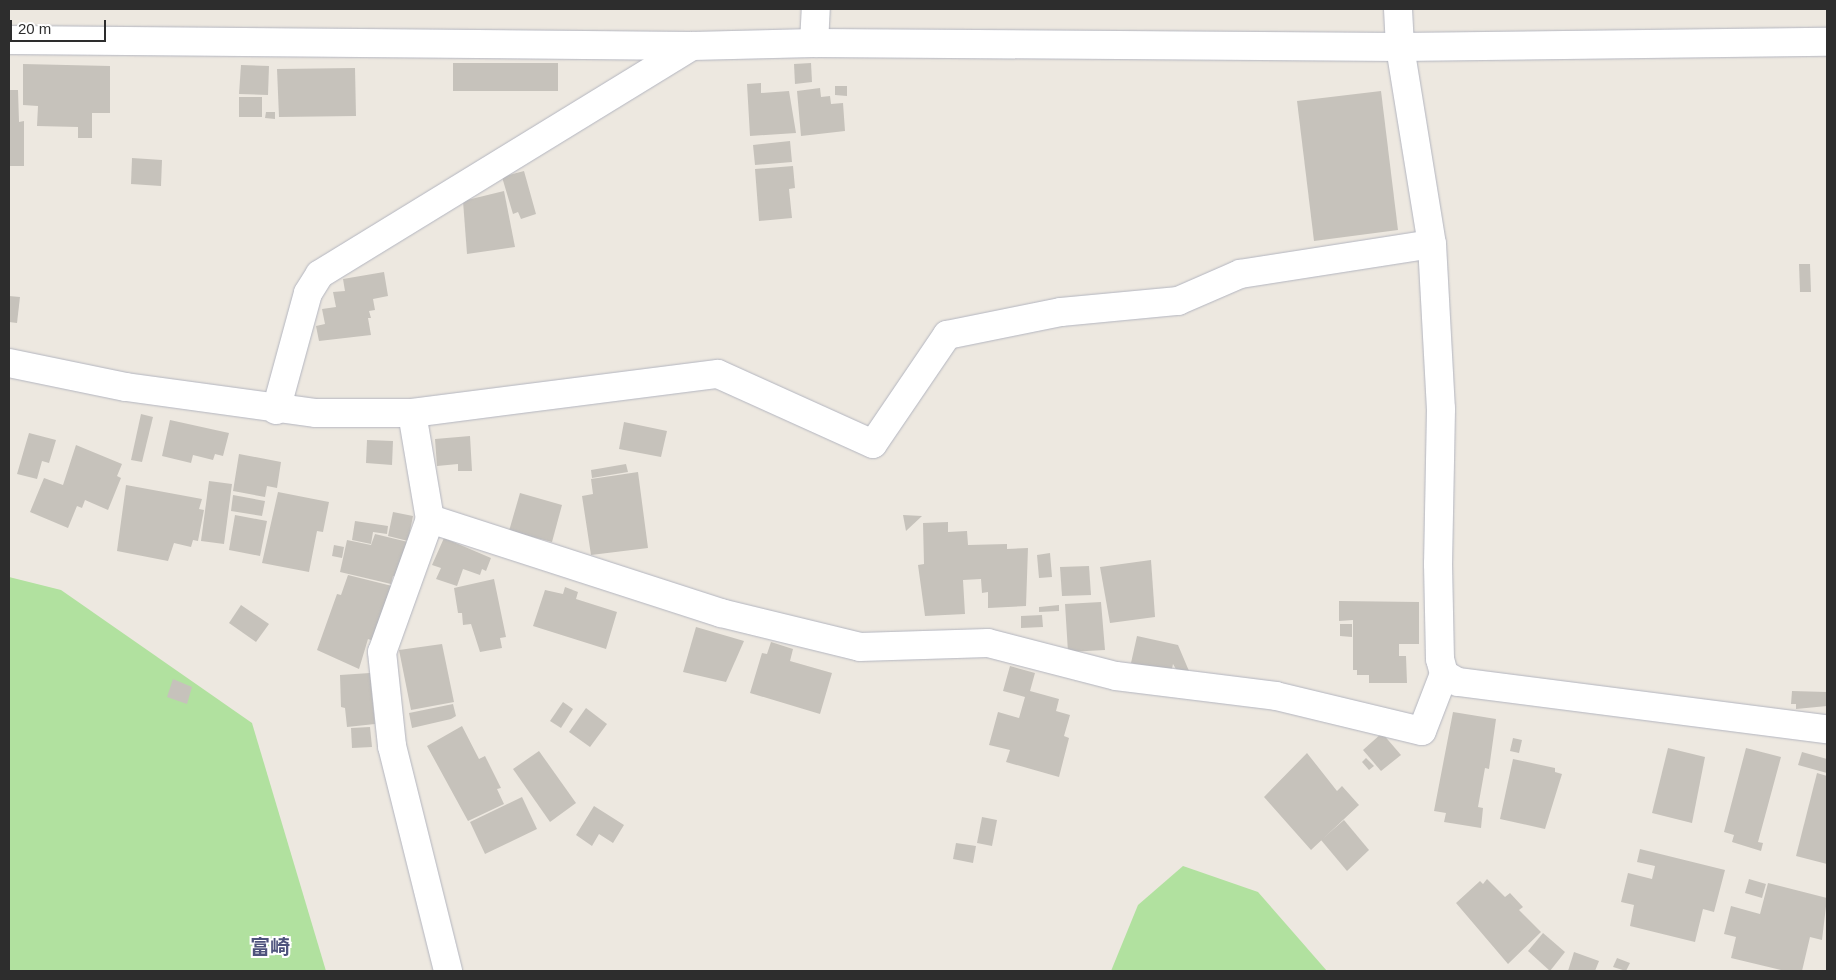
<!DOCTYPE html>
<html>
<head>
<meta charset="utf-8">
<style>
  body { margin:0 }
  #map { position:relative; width:1836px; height:980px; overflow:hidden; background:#ede8e0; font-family:Arial,"Noto Sans JP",sans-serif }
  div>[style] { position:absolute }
  .green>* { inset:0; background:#b1e19f }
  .building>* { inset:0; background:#c6c2bb }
  .roads { filter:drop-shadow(0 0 1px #b3b5bf) drop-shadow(0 0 1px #b3b5bf) }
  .street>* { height:28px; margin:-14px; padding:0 14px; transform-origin:14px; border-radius:14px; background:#fff }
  span { translate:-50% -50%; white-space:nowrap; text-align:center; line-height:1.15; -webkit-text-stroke:4px #fff; paint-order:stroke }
  .quarter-label { font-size:20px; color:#4e537c; font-weight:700 }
  .frame { position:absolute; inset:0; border:10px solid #2d2d2d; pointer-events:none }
  .scale { position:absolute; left:10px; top:20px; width:96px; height:22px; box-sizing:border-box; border:2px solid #2d2d2d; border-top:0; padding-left:6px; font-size:15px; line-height:18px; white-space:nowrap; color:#2d2d2d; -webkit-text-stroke:4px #fff; paint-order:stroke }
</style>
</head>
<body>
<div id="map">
  <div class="green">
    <div style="clip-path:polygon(9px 577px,61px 590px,252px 723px,326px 971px,9px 971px)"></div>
    <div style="clip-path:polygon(1183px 866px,1258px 892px,1327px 971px,1111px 971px,1138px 905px)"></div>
  </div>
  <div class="building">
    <div style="clip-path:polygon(453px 63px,558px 63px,558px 91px,453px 91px)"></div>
    <div style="clip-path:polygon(811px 63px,812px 82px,795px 84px,794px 64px)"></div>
    <div style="clip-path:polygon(23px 64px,110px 66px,110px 113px,92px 113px,92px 138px,78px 138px,78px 127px,37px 126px,38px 106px,23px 105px)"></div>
    <div style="clip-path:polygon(241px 65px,269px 66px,268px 95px,239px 94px)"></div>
    <div style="clip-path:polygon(355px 68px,356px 116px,279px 117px,277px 69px)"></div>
    <div style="clip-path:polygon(761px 83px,761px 93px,789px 91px,796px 133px,750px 136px,747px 84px)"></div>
    <div style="clip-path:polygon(835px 86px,847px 86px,847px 96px,835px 95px)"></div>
    <div style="clip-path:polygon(820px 88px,821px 97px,830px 96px,831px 104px,843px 103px,845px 131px,801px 136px,797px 91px)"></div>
    <div style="clip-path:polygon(9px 90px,18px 90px,19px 122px,24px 121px,24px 166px,9px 166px)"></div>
    <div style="clip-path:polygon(1381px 91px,1398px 230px,1314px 241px,1297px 101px)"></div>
    <div style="clip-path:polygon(239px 97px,262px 97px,262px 117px,239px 117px)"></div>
    <div style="clip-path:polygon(266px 112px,275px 112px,275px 119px,265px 118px)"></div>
    <div style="clip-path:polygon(790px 141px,792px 162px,755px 165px,753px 145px)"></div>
    <div style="clip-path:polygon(132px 158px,162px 160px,161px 186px,131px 184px)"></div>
    <div style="clip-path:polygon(793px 166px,795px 188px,789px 189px,792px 218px,759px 221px,755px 169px)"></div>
    <div style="clip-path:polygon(524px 171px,536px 214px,521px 219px,518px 212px,513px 214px,502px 177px)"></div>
    <div style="clip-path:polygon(504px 191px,515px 247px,467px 254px,463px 201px)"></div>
    <div style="clip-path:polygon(1799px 264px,1810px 264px,1811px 292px,1800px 292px)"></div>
    <div style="clip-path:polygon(384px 272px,388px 296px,373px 299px,375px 310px,369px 311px,371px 318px,368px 318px,371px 335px,319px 341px,316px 326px,325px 324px,322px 309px,336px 307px,333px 292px,345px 291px,343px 279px)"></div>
    <div style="clip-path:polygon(9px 296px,20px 297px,17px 323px,9px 322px)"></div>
    <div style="clip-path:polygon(141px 414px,153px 417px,142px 462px,131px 460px)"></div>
    <div style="clip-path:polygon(170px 420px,229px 433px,223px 456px,215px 454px,213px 460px,193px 455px,191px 463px,162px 456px)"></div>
    <div style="clip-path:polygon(624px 422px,667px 431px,661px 457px,619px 449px)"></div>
    <div style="clip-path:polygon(29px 433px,56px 440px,49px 463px,42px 461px,37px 479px,17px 474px)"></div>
    <div style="clip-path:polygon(470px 436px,472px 471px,458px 471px,458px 464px,437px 466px,435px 439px)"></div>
    <div style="clip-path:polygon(367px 440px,393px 441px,392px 465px,366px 463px)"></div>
    <div style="clip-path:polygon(76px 445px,122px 464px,117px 476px,121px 478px,108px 510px,85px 500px,82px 508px,77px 506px,68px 528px,30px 512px,44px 478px,63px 485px)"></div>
    <div style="clip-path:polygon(239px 454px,281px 462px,277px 488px,267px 486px,265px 497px,233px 491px)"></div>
    <div style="clip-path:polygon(626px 464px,628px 472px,592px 478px,591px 470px)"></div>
    <div style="clip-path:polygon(638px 472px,648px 548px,591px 555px,582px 496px,593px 494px,591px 479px)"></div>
    <div style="clip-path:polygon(209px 481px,232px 484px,224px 544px,201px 541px)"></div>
    <div style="clip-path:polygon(126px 485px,202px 499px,199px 509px,204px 510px,198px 541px,193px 540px,191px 547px,174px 543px,168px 561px,117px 551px)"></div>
    <div style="clip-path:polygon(278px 492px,329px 502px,323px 532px,317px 531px,309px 572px,262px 563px)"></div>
    <div style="clip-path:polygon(520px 493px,562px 505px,552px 542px,509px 531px)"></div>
    <div style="clip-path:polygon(233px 495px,265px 501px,262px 516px,231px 511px)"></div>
    <div style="clip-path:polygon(393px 512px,413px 516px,408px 541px,388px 536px)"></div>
    <div style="clip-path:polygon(235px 515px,267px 521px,260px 556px,229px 550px)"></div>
    <div style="clip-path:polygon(903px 515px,922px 516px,906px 531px)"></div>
    <div style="clip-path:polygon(355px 521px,388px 526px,387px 534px,373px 532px,371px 544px,352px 540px)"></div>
    <div style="clip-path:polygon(948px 522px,948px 532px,967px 531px,968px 545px,1007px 544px,1007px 549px,1028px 548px,1026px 606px,988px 608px,988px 592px,982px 593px,981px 579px,963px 580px,965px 614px,925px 616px,918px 565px,924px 564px,923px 523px)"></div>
    <div style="clip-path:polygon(375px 534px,408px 542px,400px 577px,393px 576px,391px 584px,340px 572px,347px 540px,371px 545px)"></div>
    <div style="clip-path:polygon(444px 538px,491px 558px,486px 571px,482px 569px,480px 575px,463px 569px,457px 586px,436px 579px,441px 568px,432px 565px)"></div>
    <div style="clip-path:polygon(334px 545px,344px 547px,342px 558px,332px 556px)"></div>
    <div style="clip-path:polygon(1050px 553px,1052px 577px,1039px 578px,1037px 555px)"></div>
    <div style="clip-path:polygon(1151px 560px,1155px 617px,1110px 623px,1100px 567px)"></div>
    <div style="clip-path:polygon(1089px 566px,1091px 595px,1062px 596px,1060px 567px)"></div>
    <div style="clip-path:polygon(348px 575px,392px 586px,376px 642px,368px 639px,359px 669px,317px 650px,337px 594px,341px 595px)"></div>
    <div style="clip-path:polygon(494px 579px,506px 637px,500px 638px,502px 648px,480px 652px,471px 624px,463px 625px,462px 613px,458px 613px,454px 588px)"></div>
    <div style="clip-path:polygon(565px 587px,578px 592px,576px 599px,617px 612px,606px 649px,533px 626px,545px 590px,563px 594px)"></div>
    <div style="clip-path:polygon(1339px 601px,1419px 602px,1419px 644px,1399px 644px,1399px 656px,1406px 656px,1407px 683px,1369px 683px,1369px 675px,1357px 675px,1357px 670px,1353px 670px,1353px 620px,1339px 621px)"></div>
    <div style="clip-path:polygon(1101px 602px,1105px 650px,1068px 652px,1065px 604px)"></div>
    <div style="clip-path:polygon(241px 605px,269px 624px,256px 642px,229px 623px)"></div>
    <div style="clip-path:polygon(1059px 605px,1059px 611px,1039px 612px,1039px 607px)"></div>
    <div style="clip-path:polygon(1042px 615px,1043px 627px,1021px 628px,1021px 616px)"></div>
    <div style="clip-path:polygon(1340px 624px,1352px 624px,1352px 637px,1340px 636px)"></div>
    <div style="clip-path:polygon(696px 627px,744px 641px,726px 682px,683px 672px)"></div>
    <div style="clip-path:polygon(1137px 636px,1178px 645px,1189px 671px,1180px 676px,1173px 664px,1171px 673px,1131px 663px)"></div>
    <div style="clip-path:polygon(771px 642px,793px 649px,790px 661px,832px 673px,820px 714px,750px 693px,762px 653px,767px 654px)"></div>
    <div style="clip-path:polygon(442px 644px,454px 702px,411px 710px,399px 650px)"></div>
    <div style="clip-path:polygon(1010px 666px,1035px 673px,1030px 691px,1059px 699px,1056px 711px,1070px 715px,1064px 736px,1069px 738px,1059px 777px,1006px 762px,1010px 750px,989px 745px,998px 712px,1019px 718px,1025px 697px,1003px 691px)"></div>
    <div style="clip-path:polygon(370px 673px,375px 724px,347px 727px,345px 708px,341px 707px,340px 675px)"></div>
    <div style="clip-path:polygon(173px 679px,192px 687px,187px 704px,167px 697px)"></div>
    <div style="clip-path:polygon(1792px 691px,1827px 692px,1827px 706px,1796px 709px,1796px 704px,1791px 704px)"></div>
    <div style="clip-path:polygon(563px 702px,573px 709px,561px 728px,550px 721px)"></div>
    <div style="clip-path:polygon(453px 704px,456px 716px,451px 719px,412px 728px,409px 713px)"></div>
    <div style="clip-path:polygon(586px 708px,607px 724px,590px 747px,569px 732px)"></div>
    <div style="clip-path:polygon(1453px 712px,1496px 719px,1489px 769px,1485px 768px,1478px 807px,1483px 808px,1481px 828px,1444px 822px,1446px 813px,1434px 811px)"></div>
    <div style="clip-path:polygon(462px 726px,479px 759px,485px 756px,501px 788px,497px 789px,504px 804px,468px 821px,427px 746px)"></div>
    <div style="clip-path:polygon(370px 727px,372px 747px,352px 748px,351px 728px)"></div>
    <div style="clip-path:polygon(1382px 733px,1401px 755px,1381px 771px,1363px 750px)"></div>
    <div style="clip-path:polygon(1513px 738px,1522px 740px,1519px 753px,1510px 751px)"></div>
    <div style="clip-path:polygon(1668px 748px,1705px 757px,1692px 823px,1652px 813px)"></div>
    <div style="clip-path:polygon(1746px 748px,1781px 757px,1758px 842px,1763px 843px,1761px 851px,1732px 842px,1734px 835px,1724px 832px)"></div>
    <div style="clip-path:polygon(539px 751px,576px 803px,550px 822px,513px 769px)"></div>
    <div style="clip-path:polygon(1802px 752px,1827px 759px,1827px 773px,1798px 765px)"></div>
    <div style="clip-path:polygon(1307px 753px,1337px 791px,1342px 786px,1359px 805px,1311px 850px,1264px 797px)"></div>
    <div style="clip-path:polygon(1366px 758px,1374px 766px,1369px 770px,1362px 762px)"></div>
    <div style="clip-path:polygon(1513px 759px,1555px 768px,1555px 772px,1562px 774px,1545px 829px,1500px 819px)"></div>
    <div style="clip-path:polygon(1817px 773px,1827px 776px,1827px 864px,1796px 856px)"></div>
    <div style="clip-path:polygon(522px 797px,537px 829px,485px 854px,470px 822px)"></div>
    <div style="clip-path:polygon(594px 806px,624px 825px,613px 843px,599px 834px,592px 846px,576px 835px)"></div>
    <div style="clip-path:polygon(982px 817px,997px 820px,992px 846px,977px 843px)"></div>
    <div style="clip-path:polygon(1344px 820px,1369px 850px,1347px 871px,1321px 840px)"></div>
    <div style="clip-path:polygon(956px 843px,976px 846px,973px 863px,953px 859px)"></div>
    <div style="clip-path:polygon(1640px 849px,1725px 870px,1714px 912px,1703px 909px,1695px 942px,1630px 926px,1634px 905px,1621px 902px,1628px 873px,1652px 879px,1655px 866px,1637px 862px)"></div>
    <div style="clip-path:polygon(1487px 879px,1505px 897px,1510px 893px,1523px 907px,1519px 910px,1541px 932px,1508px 964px,1456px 903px,1480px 881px,1483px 884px)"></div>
    <div style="clip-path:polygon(1749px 879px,1766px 884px,1762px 898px,1745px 893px)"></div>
    <div style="clip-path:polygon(1768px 883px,1827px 898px,1822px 940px,1810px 937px,1802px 971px,1785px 971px,1731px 958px,1736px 937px,1724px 934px,1731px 906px,1760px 914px)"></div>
    <div style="clip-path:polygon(1543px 933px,1565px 952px,1550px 971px,1528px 951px)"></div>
    <div style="clip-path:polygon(1574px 952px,1599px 961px,1595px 971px,1568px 971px)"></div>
    <div style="clip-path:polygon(1617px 958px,1630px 963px,1626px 971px,1613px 967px)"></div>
  </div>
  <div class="roads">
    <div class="street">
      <div style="left:1398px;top:9px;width:38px;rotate:87deg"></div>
      <div style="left:1400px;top:47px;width:200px;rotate:80.8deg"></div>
      <div style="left:1432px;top:244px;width:165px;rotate:86.9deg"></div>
      <div style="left:1441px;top:409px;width:155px;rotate:91.1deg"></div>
      <div style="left:1438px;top:564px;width:95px;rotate:88.8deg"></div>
      <div style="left:1440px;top:659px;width:16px;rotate:75deg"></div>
      <div style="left:1444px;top:674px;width:16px;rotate:30deg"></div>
      <div style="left:1458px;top:682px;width:372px;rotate:7.3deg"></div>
      <div style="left:9px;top:40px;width:683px;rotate:0.5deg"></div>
      <div style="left:692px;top:46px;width:122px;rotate:-1.4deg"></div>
      <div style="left:814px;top:43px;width:586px;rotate:0.39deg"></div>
      <div style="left:1400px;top:47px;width:427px;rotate:-0.7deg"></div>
      <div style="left:814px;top:43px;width:34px;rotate:-87deg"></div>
      <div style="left:9px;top:363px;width:119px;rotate:11.6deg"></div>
      <div style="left:126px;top:387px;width:192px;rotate:7.8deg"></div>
      <div style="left:316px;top:413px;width:96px"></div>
      <div style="left:412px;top:413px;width:308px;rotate:-7.3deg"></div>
      <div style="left:718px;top:374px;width:170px;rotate:24.3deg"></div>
      <div style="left:873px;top:444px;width:132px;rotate:-55.8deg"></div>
      <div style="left:947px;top:335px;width:116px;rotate:-11.4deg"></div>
      <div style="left:1061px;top:312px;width:118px;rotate:-5.4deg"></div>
      <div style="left:1178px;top:301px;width:68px;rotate:-23.5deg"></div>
      <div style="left:1240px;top:274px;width:194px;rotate:-8.9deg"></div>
      <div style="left:276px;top:410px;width:121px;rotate:-74.7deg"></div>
      <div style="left:308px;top:293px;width:22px;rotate:-58deg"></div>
      <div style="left:320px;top:274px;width:436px;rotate:-31.5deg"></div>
      <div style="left:412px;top:413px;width:108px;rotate:80.4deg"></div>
      <div style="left:430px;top:519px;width:141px;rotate:109.8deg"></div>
      <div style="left:382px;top:652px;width:95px;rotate:83.9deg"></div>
      <div style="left:392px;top:746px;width:232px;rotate:76deg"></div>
      <div style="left:430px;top:519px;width:306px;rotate:17.9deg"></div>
      <div style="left:721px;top:613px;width:143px;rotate:13.7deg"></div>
      <div style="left:860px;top:647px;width:128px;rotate:-1.8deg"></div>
      <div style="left:988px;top:643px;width:132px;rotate:14.5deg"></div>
      <div style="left:1116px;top:676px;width:161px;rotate:7.1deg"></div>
      <div style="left:1276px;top:696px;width:150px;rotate:13.5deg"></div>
      <div style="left:1422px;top:731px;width:61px;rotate:-68.9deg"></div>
    </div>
  </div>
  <div class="quarter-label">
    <span style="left:270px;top:947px">富崎</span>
  </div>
  <div class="frame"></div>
  <div class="scale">20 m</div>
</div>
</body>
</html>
